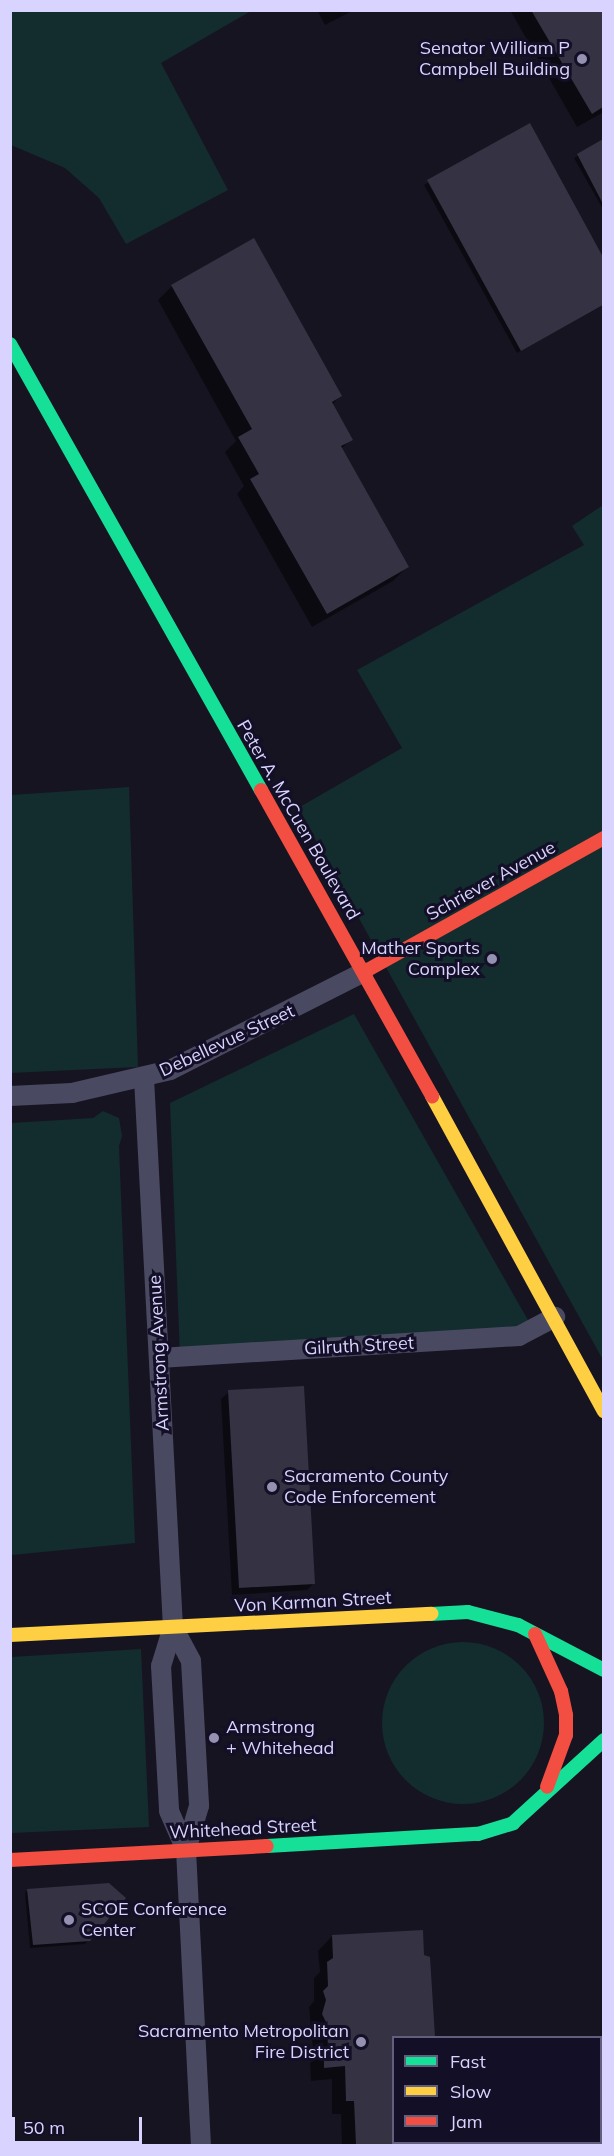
<!DOCTYPE html>
<html>
<head>
<meta charset="utf-8">
<style>
  body { margin:0 }
  #map { position:relative; width:614px; height:2156px; overflow:hidden; background:#161421; font-family:Mulish,sans-serif }
  div>[style] { position:absolute }
  .green>* { inset:0; background:#132c2d }
  .round { border-radius:50% }
  .shadow>* { inset:0; background:#0007 }
  .building>* { inset:0; background:#343243 }
  .street>* { height:20px; margin:-10px; padding:0 10px; transform-origin:10px; border-radius:10px; background:#4a4962 }
  .fast>* { height:14px; margin:-7px; padding:0 7px; transform-origin:7px; border-radius:7px; background:#16e098 }
  .slow>* { height:14px; margin:-7px; padding:0 7px; transform-origin:7px; border-radius:7px; background:#ffcf43 }
  .jam>* { height:14px; margin:-7px; padding:0 7px; transform-origin:7px; border-radius:7px; background:#f24e42 }
  .dots>* { width:16px; height:16px; translate:-50% -50%; box-sizing:border-box; border:3px solid #130f26; border-radius:50% }
  span { translate:-50% -50%; white-space:nowrap; text-align:center; line-height:1.15; -webkit-text-stroke:6px #130f26; paint-order:stroke }
  .poi-label { font-size:18px; color:#d9d4ff }
  .right { translate:-100% -50%; text-align:right }
  .left { translate:0 -50%; text-align:left }
  .street-label { font-size:18px; color:#d9d4ff }
  .frame { position:absolute; inset:0; border:12px solid #d9d4ff; pointer-events:none }
  .legend { position:absolute; left:392px; top:2036px; width:210px; height:108px; box-sizing:border-box; background:#130f26; border:2px solid #625e7d; margin:0; padding:8px 10px; list-style:none; font-size:18px; color:#d9d4ff }
  .legend li { display:flex; align-items:center; gap:12px; height:30px }
  .legend b { width:30px; border:2px solid #625e7d }
  .scale { position:absolute; left:12px; top:2117px; width:130px; height:27px; box-sizing:border-box; border:3px solid #d9d4ff; border-top:0; padding-left:8px; font-size:18px; line-height:21px; white-space:nowrap; color:#d9d4ff; -webkit-text-stroke:4px #130f26; paint-order:stroke }
</style>
</head>
<body>
<div id="map">
  <div class="green">
    <div style="clip-path:polygon(11px 10px,251px 11px,161px 63px,228px 190px,126px 244px,99px 198px,65px 168px,11px 145px)"></div>
    <div style="clip-path:polygon(603px 505px,603px 1360px,298px 808px,402px 748px,357px 670px,584px 545px,572px 526px)"></div>
    <div style="clip-path:polygon(129px 787px,138px 1067px,11px 1073px,11px 795px)"></div>
    <div style="clip-path:polygon(354px 1014px,533px 1329px,180px 1357px,170px 1103px)"></div>
    <div style="clip-path:polygon(103px 1111px,119px 1118px,122px 1136px,119px 1146px,135px 1543px,12px 1555px,11px 1123px,93px 1118px)"></div>
    <div class="round" style="left:382px;top:1642px;width:162px;height:162px"></div>
    <div style="clip-path:polygon(141px 1649px,149px 1827px,11px 1833px,11px 1657px)"></div>
  </div>
  <div class="shadow">
    <div style="clip-path:polygon(317px 10px,354px 10px,325px 25px)"></div>
    <div style="clip-path:polygon(510px 10px,604px 10px,604px 112px,577px 127px)"></div>
    <div style="clip-path:polygon(529px 125px,604px 260px,604px 305px,517px 353px,424px 185px)"></div>
    <div style="clip-path:polygon(601px 142px,604px 148px,604px 211px,574px 158px)"></div>
    <div style="clip-path:polygon(253px 240px,340px 396px,332px 405px,351px 439px,341px 449px,407px 567px,393px 581px,312px 627px,237px 494px,244px 486px,225px 452px,236px 441px,158px 300px,172px 286px)"></div>
    <div style="clip-path:polygon(229px 1392px,314px 1583px,307px 1590px,232px 1595px,221px 1399px)"></div>
    <div style="clip-path:polygon(28px 1890px,89px 1940px,85px 1944px,30px 1948px,25px 1893px)"></div>
    <div style="clip-path:polygon(332px 1936px,429px 1958px,433px 2038px,394px 2038px,394px 2142px,464px 2146px,342px 2146px,341px 2114px,332px 2114px,332px 2079px,311px 2081px,310px 2063px,314px 2060px,309px 2007px,314px 2001px,314px 1978px,320px 1972px,318px 1951px)"></div>
    <div style="clip-path:polygon(600px 2084px,604px 2084px,604px 2146px,496px 2146px,496px 2142px,600px 2142px)"></div>
  </div>
  <div class="building">
    <div style="clip-path:polygon(531px 10px,603px 10px,603px 107px,592px 114px)"></div>
    <div style="clip-path:polygon(530px 123px,603px 257px,603px 305px,521px 351px,427px 180px)"></div>
    <div style="clip-path:polygon(603px 139px,603px 204px,577px 154px)"></div>
    <div style="clip-path:polygon(254px 238px,342px 396px,332px 402px,353px 440px,341px 446px,409px 567px,327px 614px,250px 479px,259px 474px,238px 437px,252px 429px,171px 285px)"></div>
    <div style="clip-path:polygon(304px 1386px,315px 1584px,239px 1588px,228px 1390px)"></div>
    <div style="clip-path:polygon(109px 1883px,126px 1898px,90px 1941px,33px 1945px,27px 1889px)"></div>
    <div style="clip-path:polygon(423px 1930px,424px 1955px,430px 1957px,435px 2037px,393px 2037px,393px 2145px,356px 2145px,354px 2101px,346px 2101px,345px 2066px,324px 2068px,324px 2048px,328px 2047px,327px 2024px,322px 2014px,326px 2000px,323px 1991px,328px 1986px,327px 1962px,333px 1958px,332px 1935px)"></div>
  </div>
  <div class="street">
    <div style="left:144px;top:1078px;width:550px;rotate:86.98deg"></div>
    <div style="left:173px;top:1627px;width:41px;rotate:107.1deg"></div>
    <div style="left:161px;top:1666px;width:145px;rotate:86.8deg"></div>
    <div style="left:169px;top:1811px;width:43px;rotate:66.4deg"></div>
    <div style="left:186px;top:1850px;width:296px;rotate:87.1deg"></div>
    <div style="left:10px;top:1096px;width:62px;rotate:-2.8deg"></div>
    <div style="left:72px;top:1093px;width:101px;rotate:-13.2deg"></div>
    <div style="left:170px;top:1070px;width:217px;rotate:-26.8deg"></div>
    <div style="left:159px;top:1358px;width:361px;rotate:-3.5deg"></div>
    <div style="left:519px;top:1336px;width:41px;rotate:-27.8deg"></div>
    <div style="left:173px;top:1627px;width:38px;rotate:62deg"></div>
    <div style="left:191px;top:1661px;width:145px;rotate:86.8deg"></div>
    <div style="left:199px;top:1806px;width:46px;rotate:106.5deg"></div>
  </div>
  <div class="fast">
    <div style="left:10px;top:344px;width:512px;rotate:60.63deg"></div>
    <div style="left:431px;top:1614px;width:37px;rotate:-3deg"></div>
    <div style="left:468px;top:1612px;width:52px;rotate:14.6deg"></div>
    <div style="left:518px;top:1625px;width:97px;rotate:27.6deg"></div>
    <div style="left:267px;top:1846px;width:211px;rotate:-3.3deg"></div>
    <div style="left:478px;top:1834px;width:37px;rotate:-17deg"></div>
    <div style="left:513px;top:1823px;width:123px;rotate:-42.4deg"></div>
  </div>
  <div class="slow">
    <div style="left:432px;top:1096px;width:359px;rotate:61.4deg"></div>
    <div style="left:10px;top:1635px;width:422px;rotate:-2.9deg"></div>
  </div>
  <div class="jam">
    <div style="left:261px;top:790px;width:351px;rotate:60.8deg"></div>
    <div style="left:364px;top:972px;width:275px;rotate:-29.2deg"></div>
    <div style="left:535px;top:1634px;width:63px;rotate:65.5deg"></div>
    <div style="left:561px;top:1691px;width:25px;rotate:78deg"></div>
    <div style="left:566px;top:1715px;width:20px;rotate:90deg"></div>
    <div style="left:566px;top:1735px;width:55px;rotate:110.1deg"></div>
    <div style="left:10px;top:1860px;width:257px;rotate:-3.1deg"></div>
  </div>
  <div class="dots">
    <div style="left:582px;top:59px;background:#9591b1"></div>
    <div style="left:492px;top:959px;background:#9591b1"></div>
    <div style="left:272px;top:1487px;background:#9591b1"></div>
    <div style="left:214px;top:1738px;background:#9591b1"></div>
    <div style="left:69px;top:1920px;background:#9591b1"></div>
    <div style="left:361px;top:2042px;background:#9591b1"></div>
  </div>
  <div class="poi-label">
    <span class="right" style="left:570px;top:59px">Senator William P<br>Campbell Building</span>
    <span class="right" style="left:480px;top:959px">Mather Sports<br>Complex</span>
    <span class="left" style="left:284px;top:1487px">Sacramento County<br>Code Enforcement</span>
    <span class="left" style="left:226px;top:1738px">Armstrong<br>+ Whitehead</span>
    <span class="left" style="left:81px;top:1920px">SCOE Conference<br>Center</span>
    <span class="right" style="left:349px;top:2042px">Sacramento Metropolitan<br>Fire District</span>
  </div>
  <div class="street-label">
    <span style="left:298px;top:820px;rotate:60deg">Peter A. McCuen Boulevard</span>
    <span style="left:491px;top:881px;rotate:-29deg">Schriever Avenue</span>
    <span style="left:227px;top:1041px;rotate:-25deg">Debellevue Street</span>
    <span style="left:359px;top:1346px;rotate:-3deg">Gilruth Street</span>
    <span style="left:159px;top:1353px;rotate:-93deg">Armstrong Avenue</span>
    <span style="left:313px;top:1602px;rotate:-3deg">Von Karman Street</span>
    <span style="left:243px;top:1829px;rotate:-3deg">Whitehead Street</span>
  </div>
  <div class="frame"></div>
  <ul class="legend">
  <li><b style="height:8px;background:#16e098"></b>Fast</li>
  <li><b style="height:8px;background:#ffcf43"></b>Slow</li>
  <li><b style="height:8px;background:#f24e42"></b>Jam</li>
  </ul>
  <div class="scale">50 m</div>
</div>
</body>
</html>
